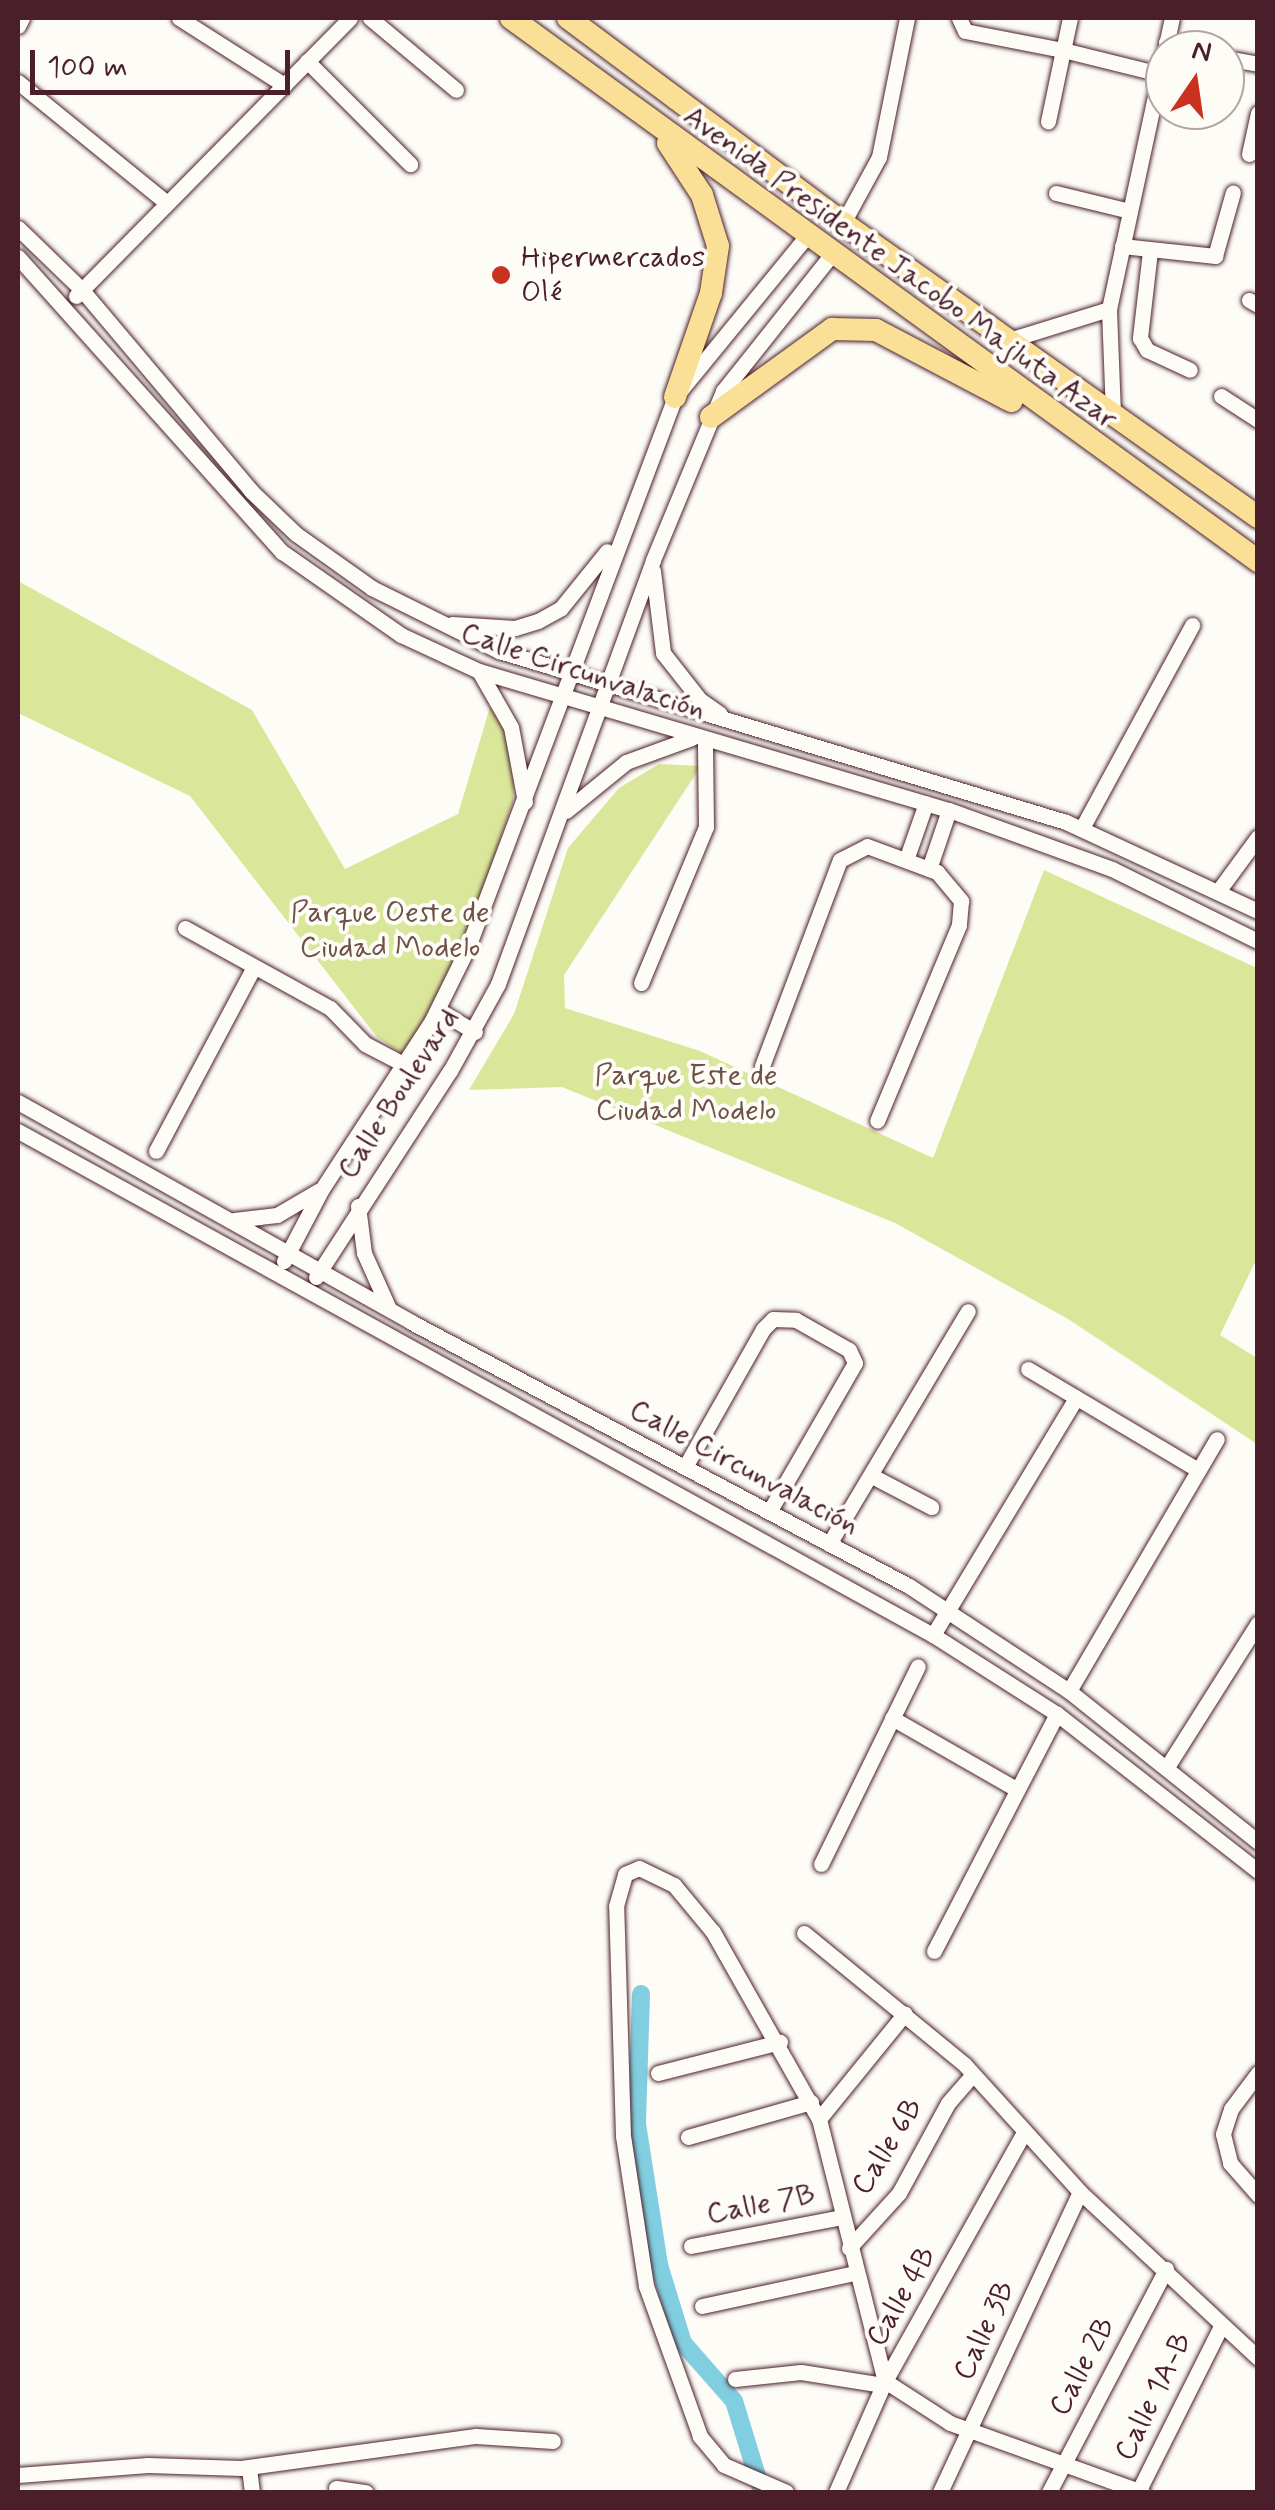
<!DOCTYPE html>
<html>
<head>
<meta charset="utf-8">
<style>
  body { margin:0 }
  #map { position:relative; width:1275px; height:2510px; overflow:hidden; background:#fdfcf7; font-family:Mynerve,sans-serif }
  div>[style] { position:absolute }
  .green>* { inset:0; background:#dae79a }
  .canal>* { height:18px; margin:-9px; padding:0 9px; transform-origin:9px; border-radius:9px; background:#80cedf }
  .roads { filter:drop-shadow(0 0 2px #4a1f2b) drop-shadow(0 0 2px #4a1f2b) }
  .minor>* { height:15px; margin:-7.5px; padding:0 7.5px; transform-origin:7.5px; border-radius:7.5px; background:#fdfcf7 }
  .primary>* { height:22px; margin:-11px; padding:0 11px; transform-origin:11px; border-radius:11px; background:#fadf96 }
  .dots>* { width:28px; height:28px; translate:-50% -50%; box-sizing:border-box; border:5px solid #fdfcf7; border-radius:50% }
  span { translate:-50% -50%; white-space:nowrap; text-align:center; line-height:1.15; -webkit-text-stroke:8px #fdfcf7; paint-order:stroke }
  .poi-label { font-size:30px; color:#4a1f2b }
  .left { translate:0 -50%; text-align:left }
  .street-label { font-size:30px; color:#4a1f2b }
  .park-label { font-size:30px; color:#6e5147 }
  .frame { position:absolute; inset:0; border:20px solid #4a1f2b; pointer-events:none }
  .north { position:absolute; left:1145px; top:30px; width:100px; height:100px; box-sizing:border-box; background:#fdfcf7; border:2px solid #b5a4a5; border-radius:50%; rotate:13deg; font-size:28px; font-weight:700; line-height:40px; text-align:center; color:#4a1f2b }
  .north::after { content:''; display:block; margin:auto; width:35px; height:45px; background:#c8321e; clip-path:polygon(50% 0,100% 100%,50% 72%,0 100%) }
  .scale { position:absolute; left:30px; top:50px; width:260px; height:45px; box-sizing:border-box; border:5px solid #4a1f2b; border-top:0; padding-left:12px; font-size:30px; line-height:35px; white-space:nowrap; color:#4a1f2b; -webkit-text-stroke:8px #fdfcf7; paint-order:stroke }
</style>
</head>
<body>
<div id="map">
  <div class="green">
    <div style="clip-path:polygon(18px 581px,252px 710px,345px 869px,458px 814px,490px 707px,515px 738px,513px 801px,465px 944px,410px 1059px,377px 1037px,190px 796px,18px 713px)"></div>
    <div style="clip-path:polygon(659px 764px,701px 766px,564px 975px,565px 1008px,700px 1051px,933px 1158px,1044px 870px,1257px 968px,1257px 1258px,1220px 1335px,1257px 1358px,1257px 1444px,1068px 1319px,895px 1223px,562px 1087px,469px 1090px,514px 1014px,568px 848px,619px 788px)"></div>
  </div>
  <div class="canal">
    <div style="left:641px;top:1994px;width:130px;rotate:91.8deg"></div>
    <div style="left:637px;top:2124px;width:143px;rotate:81.1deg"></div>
    <div style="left:659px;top:2265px;width:82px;rotate:72.9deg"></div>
    <div style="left:683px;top:2343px;width:77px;rotate:48.7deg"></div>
    <div style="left:734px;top:2401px;width:95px;rotate:72.9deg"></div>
  </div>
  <div class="roads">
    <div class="minor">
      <div style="left:179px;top:18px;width:125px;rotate:32.5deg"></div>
      <div style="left:370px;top:18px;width:112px;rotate:39.9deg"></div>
      <div style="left:959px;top:18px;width:14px;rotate:65deg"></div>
      <div style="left:965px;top:31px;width:100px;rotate:11deg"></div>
      <div style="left:1063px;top:50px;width:73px;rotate:101.9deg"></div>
      <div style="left:1070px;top:18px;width:33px;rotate:102deg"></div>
      <div style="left:1063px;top:50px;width:100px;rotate:13.9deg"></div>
      <div style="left:18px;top:26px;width:9px;rotate:-63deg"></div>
      <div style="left:1166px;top:42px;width:30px;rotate:15deg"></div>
      <div style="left:1225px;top:58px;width:34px;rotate:10deg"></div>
      <div style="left:307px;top:61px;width:146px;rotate:45deg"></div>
      <div style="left:18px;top:82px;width:192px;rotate:39.1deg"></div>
      <div style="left:1249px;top:154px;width:42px;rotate:-77.6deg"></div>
      <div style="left:1056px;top:193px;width:76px;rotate:13.7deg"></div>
      <div style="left:843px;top:223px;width:75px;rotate:-61.4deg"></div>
      <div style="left:879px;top:157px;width:142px;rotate:-78.6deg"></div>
      <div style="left:18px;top:228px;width:89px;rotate:44.1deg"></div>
      <div style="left:82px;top:290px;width:263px;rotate:49.9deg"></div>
      <div style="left:251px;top:491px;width:62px;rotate:43.7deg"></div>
      <div style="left:296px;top:534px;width:93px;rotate:35.4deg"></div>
      <div style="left:372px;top:588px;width:142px;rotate:26.4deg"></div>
      <div style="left:499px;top:651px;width:592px;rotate:16.78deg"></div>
      <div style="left:1066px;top:822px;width:212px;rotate:24.9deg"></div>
      <div style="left:1122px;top:246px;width:94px;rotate:6.1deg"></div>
      <div style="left:1215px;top:256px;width:66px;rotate:-74.3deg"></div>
      <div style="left:1150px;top:251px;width:88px;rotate:96.6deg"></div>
      <div style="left:1140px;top:338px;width:14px;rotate:60deg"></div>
      <div style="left:1147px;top:350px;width:47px;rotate:24.9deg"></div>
      <div style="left:18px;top:257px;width:396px;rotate:48.2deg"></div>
      <div style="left:282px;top:552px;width:145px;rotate:34.9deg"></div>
      <div style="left:401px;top:635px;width:86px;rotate:24.8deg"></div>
      <div style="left:479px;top:671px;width:490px;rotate:16.5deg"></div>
      <div style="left:949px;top:810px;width:173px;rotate:19.9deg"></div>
      <div style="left:1112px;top:869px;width:163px;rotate:26.3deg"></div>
      <div style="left:76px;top:296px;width:390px;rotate:-45.4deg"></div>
      <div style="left:1249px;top:300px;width:10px;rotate:29deg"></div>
      <div style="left:1009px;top:340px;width:105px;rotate:-17.2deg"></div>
      <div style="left:1221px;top:396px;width:44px;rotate:33deg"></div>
      <div style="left:1113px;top:414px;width:105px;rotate:-92.2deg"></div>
      <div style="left:1109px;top:309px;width:298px;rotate:-77.8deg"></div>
      <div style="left:653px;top:571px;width:83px;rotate:83deg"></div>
      <div style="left:663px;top:653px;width:60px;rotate:51.8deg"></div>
      <div style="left:700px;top:700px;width:24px;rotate:35deg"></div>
      <div style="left:452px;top:624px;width:63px;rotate:3.6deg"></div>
      <div style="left:515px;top:628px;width:24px;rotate:-17deg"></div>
      <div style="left:538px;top:621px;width:26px;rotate:-29deg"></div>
      <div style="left:561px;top:608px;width:73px;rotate:-51.1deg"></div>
      <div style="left:479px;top:671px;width:64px;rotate:60.3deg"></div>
      <div style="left:511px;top:727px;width:76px;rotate:79.4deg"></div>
      <div style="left:566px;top:811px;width:77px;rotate:-39.2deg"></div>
      <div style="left:626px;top:762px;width:70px;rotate:-20deg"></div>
      <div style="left:1082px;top:828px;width:231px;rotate:-61.5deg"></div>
      <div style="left:906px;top:860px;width:60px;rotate:-70.7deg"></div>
      <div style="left:929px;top:869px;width:62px;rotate:-71.3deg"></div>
      <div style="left:1219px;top:890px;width:66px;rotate:-53.7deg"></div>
      <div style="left:185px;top:928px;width:166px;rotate:28.9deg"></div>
      <div style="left:330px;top:1008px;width:50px;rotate:45.8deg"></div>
      <div style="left:365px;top:1044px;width:45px;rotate:27.7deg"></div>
      <div style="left:641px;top:983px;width:169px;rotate:-67.4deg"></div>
      <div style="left:706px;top:827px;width:86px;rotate:-90.7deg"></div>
      <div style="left:438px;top:1010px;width:43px;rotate:30.7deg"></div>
      <div style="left:762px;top:1066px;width:220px;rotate:-69.3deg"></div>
      <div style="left:840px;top:860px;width:30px;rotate:-27deg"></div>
      <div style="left:867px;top:846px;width:75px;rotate:20.4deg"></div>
      <div style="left:937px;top:872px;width:38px;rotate:50deg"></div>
      <div style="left:961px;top:901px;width:24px;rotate:95deg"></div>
      <div style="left:959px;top:925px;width:212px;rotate:112.7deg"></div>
      <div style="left:18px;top:1102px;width:450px;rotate:29.2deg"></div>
      <div style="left:411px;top:1322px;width:564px;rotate:27.93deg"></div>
      <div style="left:909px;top:1586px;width:191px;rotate:33.3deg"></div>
      <div style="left:1069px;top:1691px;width:242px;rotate:38.6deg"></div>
      <div style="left:18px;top:1131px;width:1045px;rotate:28.85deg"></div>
      <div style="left:933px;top:1635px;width:147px;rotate:32.5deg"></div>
      <div style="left:1057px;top:1714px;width:255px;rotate:38deg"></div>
      <div style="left:156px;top:1151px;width:208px;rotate:-62deg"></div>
      <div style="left:358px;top:1206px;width:47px;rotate:82.7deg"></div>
      <div style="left:364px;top:1253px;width:61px;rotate:65.9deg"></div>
      <div style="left:234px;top:1220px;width:43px;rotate:-6.6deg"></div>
      <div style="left:277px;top:1215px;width:48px;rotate:-30.3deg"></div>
      <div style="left:284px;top:1261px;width:81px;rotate:-62.2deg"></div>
      <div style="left:322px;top:1189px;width:202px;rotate:-56.9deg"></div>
      <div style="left:432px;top:1020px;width:81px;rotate:-63.7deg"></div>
      <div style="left:468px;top:947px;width:588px;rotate:-69.38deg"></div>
      <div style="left:675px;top:397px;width:208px;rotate:-50.7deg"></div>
      <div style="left:316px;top:1277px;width:246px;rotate:-57deg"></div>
      <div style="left:450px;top:1071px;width:99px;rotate:-61.1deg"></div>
      <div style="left:498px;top:984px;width:451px;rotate:-69.9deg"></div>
      <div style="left:653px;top:560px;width:183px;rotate:-67.5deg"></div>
      <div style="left:723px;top:391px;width:175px;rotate:-51.5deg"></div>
      <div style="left:1028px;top:1369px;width:198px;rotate:30.7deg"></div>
      <div style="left:685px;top:1467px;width:159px;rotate:-60.5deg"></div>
      <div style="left:763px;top:1329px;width:14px;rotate:-45deg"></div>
      <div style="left:773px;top:1319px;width:23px;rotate:2deg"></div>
      <div style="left:796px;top:1320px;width:61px;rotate:29.5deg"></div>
      <div style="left:849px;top:1350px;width:14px;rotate:65deg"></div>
      <div style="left:855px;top:1363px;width:172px;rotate:120deg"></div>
      <div style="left:872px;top:1476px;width:67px;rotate:27.7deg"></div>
      <div style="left:829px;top:1544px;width:271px;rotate:-59.2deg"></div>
      <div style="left:933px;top:1635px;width:277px;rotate:-58.9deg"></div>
      <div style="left:1069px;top:1691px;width:292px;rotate:-59.6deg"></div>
      <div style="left:892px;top:1718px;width:143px;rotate:29.8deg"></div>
      <div style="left:1167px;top:1767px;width:170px;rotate:-57.7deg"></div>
      <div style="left:821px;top:1864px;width:220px;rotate:-63.9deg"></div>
      <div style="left:804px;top:1933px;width:208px;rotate:39.3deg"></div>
      <div style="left:965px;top:2065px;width:171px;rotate:47.8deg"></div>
      <div style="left:1080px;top:2192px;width:243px;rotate:43deg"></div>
      <div style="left:934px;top:1951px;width:267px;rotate:-62.6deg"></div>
      <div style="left:658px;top:2073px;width:126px;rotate:-14.3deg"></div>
      <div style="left:1258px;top:2073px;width:45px;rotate:126.9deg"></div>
      <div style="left:1231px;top:2109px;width:26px;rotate:108deg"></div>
      <div style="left:1223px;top:2134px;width:30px;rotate:76deg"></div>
      <div style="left:1230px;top:2163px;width:43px;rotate:48.8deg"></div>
      <div style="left:819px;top:2119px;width:136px;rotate:-50.9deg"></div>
      <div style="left:688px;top:2137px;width:128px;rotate:-15.9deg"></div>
      <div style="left:691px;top:2246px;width:153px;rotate:-10.9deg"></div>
      <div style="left:849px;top:2248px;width:74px;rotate:-47.7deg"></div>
      <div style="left:899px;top:2193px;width:102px;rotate:-61.4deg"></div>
      <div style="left:948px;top:2103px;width:37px;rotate:-49deg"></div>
      <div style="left:702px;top:2306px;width:156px;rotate:-12.2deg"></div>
      <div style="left:735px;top:2379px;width:66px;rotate:-6.1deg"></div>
      <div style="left:801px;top:2372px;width:83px;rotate:9deg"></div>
      <div style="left:249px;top:2468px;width:24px;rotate:83deg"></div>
      <div style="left:18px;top:2475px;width:130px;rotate:-4.4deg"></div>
      <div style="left:148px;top:2465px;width:93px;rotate:1.8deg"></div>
      <div style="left:241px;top:2468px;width:237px;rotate:-7.8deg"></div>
      <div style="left:476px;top:2436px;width:77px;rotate:3.7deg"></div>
      <div style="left:336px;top:2488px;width:30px;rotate:8deg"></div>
      <div style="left:786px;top:2492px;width:68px;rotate:-156.5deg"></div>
      <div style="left:724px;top:2465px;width:38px;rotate:-130deg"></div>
      <div style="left:700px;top:2436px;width:159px;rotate:-109.8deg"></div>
      <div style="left:646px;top:2286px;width:152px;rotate:-98.7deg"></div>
      <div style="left:623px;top:2136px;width:230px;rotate:-91.7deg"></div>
      <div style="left:616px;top:1906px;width:33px;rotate:-74deg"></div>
      <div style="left:625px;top:1874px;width:15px;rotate:-23deg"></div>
      <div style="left:639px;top:1868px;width:39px;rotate:26deg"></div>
      <div style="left:674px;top:1885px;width:61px;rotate:50.3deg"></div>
      <div style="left:713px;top:1932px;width:215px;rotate:60.5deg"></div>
      <div style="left:819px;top:2119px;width:270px;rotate:75.9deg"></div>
      <div style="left:885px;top:2381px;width:77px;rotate:32.9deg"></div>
      <div style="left:950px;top:2423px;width:204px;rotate:19.8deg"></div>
      <div style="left:836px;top:2492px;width:121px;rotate:-66.2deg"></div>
      <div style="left:885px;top:2381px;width:285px;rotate:-60.8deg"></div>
      <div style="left:940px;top:2492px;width:331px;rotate:-65deg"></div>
      <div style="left:1049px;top:2492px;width:252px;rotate:-62.3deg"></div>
      <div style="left:1138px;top:2492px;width:186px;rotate:-63.4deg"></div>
    </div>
    <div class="primary">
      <div style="left:511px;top:18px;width:924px;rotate:36.01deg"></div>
      <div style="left:568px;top:18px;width:343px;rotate:36.7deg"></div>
      <div style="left:843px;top:223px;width:509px;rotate:35.32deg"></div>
      <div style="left:668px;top:143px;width:62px;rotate:56.8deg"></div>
      <div style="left:702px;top:195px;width:53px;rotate:72.6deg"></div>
      <div style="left:718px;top:246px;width:48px;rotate:98.5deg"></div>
      <div style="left:711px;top:293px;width:110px;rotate:109.1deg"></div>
      <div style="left:711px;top:417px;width:150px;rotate:-36deg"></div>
      <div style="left:832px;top:329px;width:44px;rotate:1.3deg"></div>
      <div style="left:876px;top:330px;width:153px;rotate:27.7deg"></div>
    </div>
  </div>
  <div class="dots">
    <div style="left:501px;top:275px;background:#c8321e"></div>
  </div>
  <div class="poi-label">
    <span class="left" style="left:521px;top:275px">Hipermercados<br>Olé</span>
  </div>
  <div class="street-label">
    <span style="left:900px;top:268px;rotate:36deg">Avenida Presidente Jacobo Majluta Azar</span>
    <span style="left:583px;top:672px;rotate:18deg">Calle Circunvalación</span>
    <span style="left:399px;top:1094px;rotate:-57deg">Calle Boulevard</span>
    <span style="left:744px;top:1468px;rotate:28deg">Calle Circunvalación</span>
    <span style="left:888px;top:2147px;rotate:-58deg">Calle 6B</span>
    <span style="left:761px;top:2205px;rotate:-11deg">Calle 7B</span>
    <span style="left:902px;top:2297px;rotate:-60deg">Calle 4B</span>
    <span style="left:985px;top:2331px;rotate:-65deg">Calle 3B</span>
    <span style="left:1083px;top:2367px;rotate:-62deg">Calle 2B</span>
    <span style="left:1154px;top:2397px;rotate:-64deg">Calle 1A-B</span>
  </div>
  <div class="park-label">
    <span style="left:390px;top:930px">Parque Oeste de<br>Ciudad Modelo</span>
    <span style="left:686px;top:1093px">Parque Este de<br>Ciudad Modelo</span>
  </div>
  <div class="frame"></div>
  <div class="north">N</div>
  <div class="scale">100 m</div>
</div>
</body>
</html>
